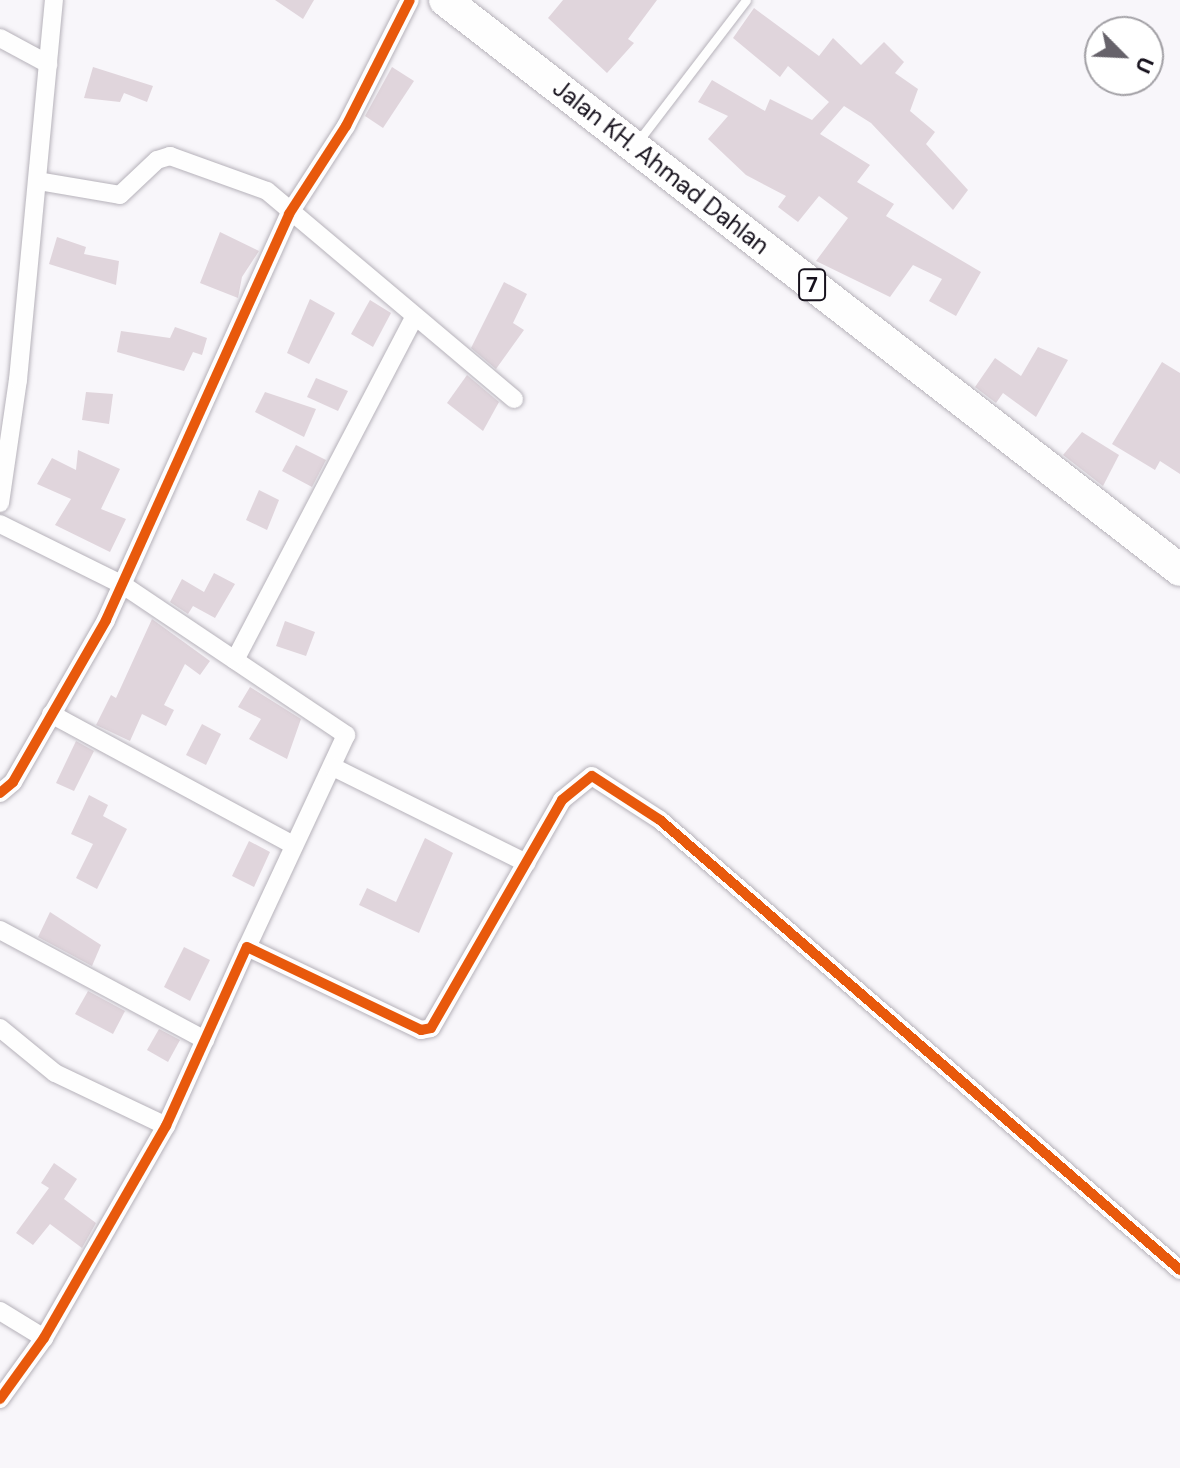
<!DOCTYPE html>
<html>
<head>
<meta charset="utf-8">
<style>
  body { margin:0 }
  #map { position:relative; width:1180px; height:1468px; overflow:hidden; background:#f8f6fa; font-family:"DM Sans",sans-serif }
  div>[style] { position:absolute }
  .building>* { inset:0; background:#e0d5dc }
  .roads { filter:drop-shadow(0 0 2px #b6b2ba) drop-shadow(0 0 2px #b6b2ba) }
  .lane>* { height:9px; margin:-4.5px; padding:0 4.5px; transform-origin:4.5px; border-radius:4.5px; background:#fefefe }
  .street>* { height:18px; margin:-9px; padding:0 9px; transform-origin:9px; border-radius:9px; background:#fefefe }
  .highway>* { height:32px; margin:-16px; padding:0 16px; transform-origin:16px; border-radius:16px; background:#fefefe }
  .cycleway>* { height:10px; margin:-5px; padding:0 5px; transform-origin:5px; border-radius:5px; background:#e8590c }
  span { translate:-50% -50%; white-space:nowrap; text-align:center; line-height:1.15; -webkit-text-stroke:7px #fff; paint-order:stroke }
  .shield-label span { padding:2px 6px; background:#fff; border:2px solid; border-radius:6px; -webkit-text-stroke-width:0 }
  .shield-label { font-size:22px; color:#17121d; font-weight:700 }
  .street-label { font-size:24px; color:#17121d }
  .north { position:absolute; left:1084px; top:16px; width:80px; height:80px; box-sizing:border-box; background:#fff; border:2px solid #a2a0a5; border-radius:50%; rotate:114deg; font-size:22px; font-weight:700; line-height:32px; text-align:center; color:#17121d }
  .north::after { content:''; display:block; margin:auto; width:28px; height:36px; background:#66626a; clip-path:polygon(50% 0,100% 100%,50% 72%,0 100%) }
</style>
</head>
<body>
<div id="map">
  <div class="building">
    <div style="clip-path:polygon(275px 0,314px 0,303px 19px)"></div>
    <div style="clip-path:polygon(563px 0,657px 0,628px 39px,634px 43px,607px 73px,548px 18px)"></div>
    <div style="clip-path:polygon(754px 8px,819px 56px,833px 38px,861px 65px,884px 42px,904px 62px,895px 73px,918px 89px,910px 111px,935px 132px,926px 144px,968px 190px,953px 210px,871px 123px,844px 106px,820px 134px,870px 165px,857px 182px,894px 204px,886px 216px,981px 272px,956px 316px,929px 301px,942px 279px,913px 265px,890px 297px,816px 261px,848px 218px,819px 196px,798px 222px,778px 207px,786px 196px,746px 175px,708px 139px,728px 116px,698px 102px,712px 80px,765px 111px,770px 99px,812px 120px,829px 102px,788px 66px,780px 77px,733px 38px)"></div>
    <div style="clip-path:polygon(93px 67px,153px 86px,147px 102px,124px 93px,120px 102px,84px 98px)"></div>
    <div style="clip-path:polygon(392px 67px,414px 81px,383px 128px,365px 116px)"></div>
    <div style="clip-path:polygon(220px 232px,259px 251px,242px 277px,238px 298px,200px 283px)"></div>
    <div style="clip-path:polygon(57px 237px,86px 247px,84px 254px,119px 261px,116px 285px,49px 264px)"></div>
    <div style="clip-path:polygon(504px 282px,527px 294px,513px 323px,524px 330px,496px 369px,471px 348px)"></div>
    <div style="clip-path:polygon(310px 299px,335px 313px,309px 364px,287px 353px)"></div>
    <div style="clip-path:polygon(370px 300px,391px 313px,373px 347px,351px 334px)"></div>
    <div style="clip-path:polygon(175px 327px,207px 338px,202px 355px,193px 352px,184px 371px,117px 352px,121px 331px,170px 338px)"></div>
    <div style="clip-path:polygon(1038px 347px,1068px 360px,1036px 417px,1003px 393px,996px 403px,975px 387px,995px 358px,1021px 376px)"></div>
    <div style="clip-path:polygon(1162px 362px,1180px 373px,1180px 474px,1160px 461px,1155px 470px,1112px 444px)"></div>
    <div style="clip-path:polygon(467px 375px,499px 402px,483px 431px,447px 403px)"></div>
    <div style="clip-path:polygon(316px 378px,348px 391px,338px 411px,307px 397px)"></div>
    <div style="clip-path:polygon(86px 392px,113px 394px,109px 424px,82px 420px)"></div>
    <div style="clip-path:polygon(265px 392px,316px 409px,304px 437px,255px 412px)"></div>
    <div style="clip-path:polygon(1082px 432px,1119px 455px,1103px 486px,1063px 455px)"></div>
    <div style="clip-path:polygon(296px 445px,326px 460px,312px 487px,282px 471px)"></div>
    <div style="clip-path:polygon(78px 450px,120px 469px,101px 509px,126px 519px,110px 552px,55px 525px,71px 499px,37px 484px,52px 458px,76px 470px)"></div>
    <div style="clip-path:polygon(259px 490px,279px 500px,267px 530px,246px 520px)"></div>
    <div style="clip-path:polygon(214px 573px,235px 584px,215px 618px,193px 606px,188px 614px,170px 602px,182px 579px,204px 592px)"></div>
    <div style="clip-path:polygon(152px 619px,210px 661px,200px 675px,185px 664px,164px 705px,174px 710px,166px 726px,142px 714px,130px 741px,96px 725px,111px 695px,116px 698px)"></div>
    <div style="clip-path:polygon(285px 621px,315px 632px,306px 656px,276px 646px)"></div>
    <div style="clip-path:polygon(250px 687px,301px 719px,287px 759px,249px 739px,261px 719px,238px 707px)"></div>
    <div style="clip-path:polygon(202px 724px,221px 734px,206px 765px,186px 755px)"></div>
    <div style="clip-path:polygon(76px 741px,94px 751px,74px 791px,56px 783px)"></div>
    <div style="clip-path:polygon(89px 795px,108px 805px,103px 816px,127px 829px,97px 889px,76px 878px,93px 844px,71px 834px)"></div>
    <div style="clip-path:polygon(425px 838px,453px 853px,419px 933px,359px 905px,367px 888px,396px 902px)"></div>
    <div style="clip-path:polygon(249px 841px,270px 852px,254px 887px,232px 876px)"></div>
    <div style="clip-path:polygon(50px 912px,101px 945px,92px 966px,38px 937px)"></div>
    <div style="clip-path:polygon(184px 947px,210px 960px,190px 1001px,164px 987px)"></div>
    <div style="clip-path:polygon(88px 991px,125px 1011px,113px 1034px,75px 1014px)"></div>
    <div style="clip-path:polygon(159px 1029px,180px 1040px,168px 1062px,147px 1050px)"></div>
    <div style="clip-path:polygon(54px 1163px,77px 1179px,64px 1199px,96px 1223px,82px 1248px,50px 1224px,33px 1245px,16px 1233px,49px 1188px,41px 1183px)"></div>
  </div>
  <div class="roads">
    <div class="lane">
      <div style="left:636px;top:144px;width:181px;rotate:-52.6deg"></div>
    </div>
    <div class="street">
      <div style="left:0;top:38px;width:55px;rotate:28.4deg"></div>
      <div style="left:38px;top:181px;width:83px;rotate:9.7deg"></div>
      <div style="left:120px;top:195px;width:51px;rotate:-43.4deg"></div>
      <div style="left:157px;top:160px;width:14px;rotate:-17deg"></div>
      <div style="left:170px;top:156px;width:103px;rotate:19.8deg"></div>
      <div style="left:267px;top:191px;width:323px;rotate:40.1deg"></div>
      <div style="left:0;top:503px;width:124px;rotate:-81.7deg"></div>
      <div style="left:18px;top:380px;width:382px;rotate:-84.6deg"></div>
      <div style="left:0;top:524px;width:137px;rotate:26.4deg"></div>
      <div style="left:123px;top:585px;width:269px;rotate:33.9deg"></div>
      <div style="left:346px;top:735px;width:234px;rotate:115deg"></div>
      <div style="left:235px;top:660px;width:387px;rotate:-62.4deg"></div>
      <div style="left:51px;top:714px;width:273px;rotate:28.4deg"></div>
      <div style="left:333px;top:767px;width:216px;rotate:26.4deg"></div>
      <div style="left:0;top:793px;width:17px;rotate:-40deg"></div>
      <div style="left:13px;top:782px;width:187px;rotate:-60.1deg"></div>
      <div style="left:106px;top:620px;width:445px;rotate:-65.7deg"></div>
      <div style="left:289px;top:214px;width:105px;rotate:-57.1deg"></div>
      <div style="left:346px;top:126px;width:141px;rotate:-63.1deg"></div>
      <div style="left:0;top:930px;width:233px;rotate:28.2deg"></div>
      <div style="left:0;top:1028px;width:71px;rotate:39.3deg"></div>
      <div style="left:55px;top:1073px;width:123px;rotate:25.5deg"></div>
      <div style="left:0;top:1311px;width:52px;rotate:31.5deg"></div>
      <div style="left:0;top:1399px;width:75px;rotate:-54.2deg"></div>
      <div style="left:44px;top:1338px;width:245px;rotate:-60.1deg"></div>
      <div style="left:166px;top:1126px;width:196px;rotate:-65.7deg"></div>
      <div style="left:247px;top:947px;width:193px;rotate:25.5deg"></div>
      <div style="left:421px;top:1030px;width:10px;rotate:-11deg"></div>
      <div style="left:431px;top:1028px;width:263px;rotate:-60.1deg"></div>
      <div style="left:562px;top:800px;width:38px;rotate:-39deg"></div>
      <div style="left:592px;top:776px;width:81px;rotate:32.9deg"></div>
      <div style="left:660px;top:820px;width:688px;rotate:40.87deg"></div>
    </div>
    <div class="highway">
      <div style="left:445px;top:0;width:930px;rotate:37.79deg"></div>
    </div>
  </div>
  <div class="cycleway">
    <div style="left:0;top:793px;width:17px;rotate:-40deg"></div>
    <div style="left:13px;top:782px;width:187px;rotate:-60.1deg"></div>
    <div style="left:106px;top:620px;width:445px;rotate:-65.7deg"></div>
    <div style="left:289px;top:214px;width:105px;rotate:-57.1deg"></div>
    <div style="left:346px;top:126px;width:141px;rotate:-63.1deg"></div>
    <div style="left:0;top:1399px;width:75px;rotate:-54.2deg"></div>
    <div style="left:44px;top:1338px;width:245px;rotate:-60.1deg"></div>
    <div style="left:166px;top:1126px;width:196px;rotate:-65.7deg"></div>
    <div style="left:247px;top:947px;width:193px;rotate:25.5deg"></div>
    <div style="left:421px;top:1030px;width:10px;rotate:-11deg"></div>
    <div style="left:431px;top:1028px;width:263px;rotate:-60.1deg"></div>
    <div style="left:562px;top:800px;width:38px;rotate:-39deg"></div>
    <div style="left:592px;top:776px;width:81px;rotate:32.9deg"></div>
    <div style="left:660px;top:820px;width:688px;rotate:40.87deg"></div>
  </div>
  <div class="shield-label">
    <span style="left:812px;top:285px">7</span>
  </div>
  <div class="street-label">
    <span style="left:661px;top:167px;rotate:38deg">Jalan KH. Ahmad Dahlan</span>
  </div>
  <div class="north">U</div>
</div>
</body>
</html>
